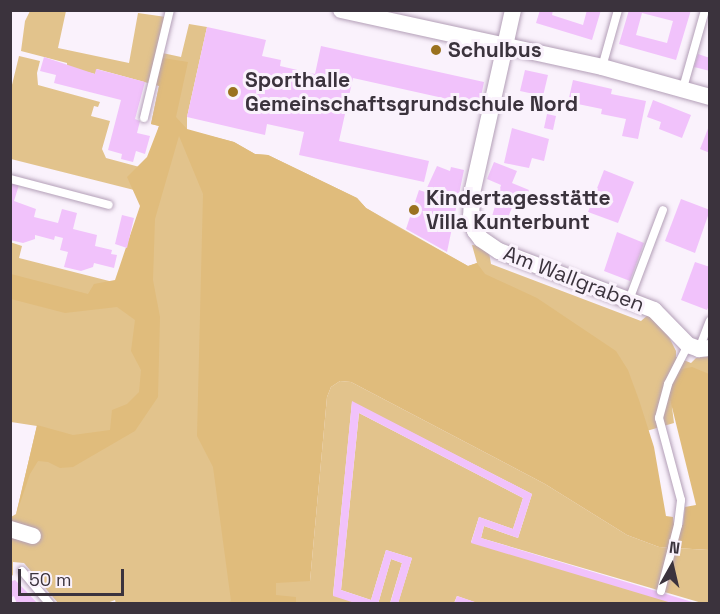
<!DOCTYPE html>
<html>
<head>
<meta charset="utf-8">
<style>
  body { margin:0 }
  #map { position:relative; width:720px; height:614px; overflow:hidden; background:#faf2fc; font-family:"Space Grotesk",sans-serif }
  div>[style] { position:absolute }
  .green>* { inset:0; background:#e2c38c }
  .forest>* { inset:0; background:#e0bc7c }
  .building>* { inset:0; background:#f1c2fb }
  .roads { filter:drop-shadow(0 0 2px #b39fb7) drop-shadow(0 0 2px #b39fb7) }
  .lane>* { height:8px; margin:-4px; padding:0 4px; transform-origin:4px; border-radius:4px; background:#fff }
  .street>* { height:16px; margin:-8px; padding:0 8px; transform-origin:8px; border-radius:8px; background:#fff }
  .dots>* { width:16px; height:16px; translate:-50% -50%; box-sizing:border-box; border:3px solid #faf2fc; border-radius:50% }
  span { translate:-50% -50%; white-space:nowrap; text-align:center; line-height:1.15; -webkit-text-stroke:6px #faf2fc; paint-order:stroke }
  .poi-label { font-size:21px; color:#3b333d; font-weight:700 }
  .left { translate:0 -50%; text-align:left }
  .street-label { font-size:21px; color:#3b333d }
  .frame { position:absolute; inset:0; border:12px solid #3b333d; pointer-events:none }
  .north { position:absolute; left:642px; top:536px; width:60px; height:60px; -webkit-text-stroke:4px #faf2fc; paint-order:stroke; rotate:8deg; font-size:16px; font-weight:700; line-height:24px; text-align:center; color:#3b333d }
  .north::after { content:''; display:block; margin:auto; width:21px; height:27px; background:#3b333d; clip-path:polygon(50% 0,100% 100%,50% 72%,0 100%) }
  .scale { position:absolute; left:18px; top:569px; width:106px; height:27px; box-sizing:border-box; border:3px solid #3b333d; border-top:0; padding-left:8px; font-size:18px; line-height:21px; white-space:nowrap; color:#3b333d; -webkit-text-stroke:4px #faf2fc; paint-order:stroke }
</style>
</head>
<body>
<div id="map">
  <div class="green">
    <div style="clip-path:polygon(30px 11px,66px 11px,58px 48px,129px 63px,138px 13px,166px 17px,158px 52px,181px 57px,189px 24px,207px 27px,187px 117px,187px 130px,234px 142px,255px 154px,268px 155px,357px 198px,366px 208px,468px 266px,477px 263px,472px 245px,481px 246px,489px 252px,491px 264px,641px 321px,649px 314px,665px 329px,676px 351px,676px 357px,691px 363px,696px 358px,709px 356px,709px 396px,674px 400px,672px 407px,674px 423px,643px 432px,268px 172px,310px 581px,327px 397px,331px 387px,340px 381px,351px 382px,545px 484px,627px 535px,659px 547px,709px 550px,709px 603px,702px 603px,481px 538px,484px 526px,518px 538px,532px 494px,352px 402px,333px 595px,358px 603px,296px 603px,296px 597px,260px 604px,116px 604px,115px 600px,107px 603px,58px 603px,24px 563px,13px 562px,13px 576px,11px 573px,11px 517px,16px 514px,37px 426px,11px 422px,10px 242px,22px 246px,19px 258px,117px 283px,146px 193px,11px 159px,11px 89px,19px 56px,40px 61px,37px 73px,38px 85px,100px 102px,98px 107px,94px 106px,91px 116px,110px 121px,102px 149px,106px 158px,147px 169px,159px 126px,151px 124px,159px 86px,97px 69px,95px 74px,67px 67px,67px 63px,21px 51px,25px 21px)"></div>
    <div style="clip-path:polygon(359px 413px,523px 498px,513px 529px,479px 517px,471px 542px,675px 603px,480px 604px,457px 596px,454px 603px,398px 603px,412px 558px,386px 550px,371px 600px,341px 590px)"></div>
    <div style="clip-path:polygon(391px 559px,402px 563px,390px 603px,378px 604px)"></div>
  </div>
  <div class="forest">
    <div style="clip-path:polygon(163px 58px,188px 62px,176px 117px,187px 129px,234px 142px,255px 154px,268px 155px,357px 198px,366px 208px,403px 230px,468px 266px,477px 263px,485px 274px,537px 298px,616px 351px,628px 370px,639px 400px,654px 447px,666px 516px,673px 517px,674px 525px,683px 525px,685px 507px,696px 505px,668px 391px,682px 369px,692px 367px,709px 374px,709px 550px,659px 547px,627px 535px,545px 484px,351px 382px,340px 381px,331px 387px,327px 397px,310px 581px,276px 583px,276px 595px,296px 597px,296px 603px,227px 603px,231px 601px,213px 467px,197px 436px,203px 194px,179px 136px,155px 219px,153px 280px,160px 317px,158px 397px,135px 431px,73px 467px,60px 468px,48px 462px,38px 461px,30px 474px,16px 515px,37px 425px,73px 435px,110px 430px,112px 410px,127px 404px,139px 392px,141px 370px,131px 351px,135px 320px,117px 307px,65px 313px,11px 299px,11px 274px,88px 294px,94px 284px,115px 280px,140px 206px,127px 177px,147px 157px,159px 126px,151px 124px,159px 86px,153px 81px)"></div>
  </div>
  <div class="building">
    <div style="clip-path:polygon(540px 10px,553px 10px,552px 15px,583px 25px,587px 10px,601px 10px,592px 40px,536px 23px)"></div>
    <div style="clip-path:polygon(evenodd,629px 10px,691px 10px,676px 60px,619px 44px,629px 10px,642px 13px,673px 21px,667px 43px,636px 35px,642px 13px)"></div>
    <div style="clip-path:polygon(207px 27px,266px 40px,262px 56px,281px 60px,280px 66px,315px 74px,321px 46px,484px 82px,479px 106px,353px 78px,339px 141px,429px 161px,424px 182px,299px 155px,304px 132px,267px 124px,265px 135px,187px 117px)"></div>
    <div style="clip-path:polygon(698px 54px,710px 58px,710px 71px,694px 67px)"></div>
    <div style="clip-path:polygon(44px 57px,95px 74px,96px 69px,145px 82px,135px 119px,140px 121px,137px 133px,150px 136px,145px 154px,136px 151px,133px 162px,121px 159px,122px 154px,108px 150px,121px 100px,54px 83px,56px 75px,40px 71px)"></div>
    <div style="clip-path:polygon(525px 70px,548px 75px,543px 96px,520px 91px)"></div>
    <div style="clip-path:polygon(573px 80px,612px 89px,611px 94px,646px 101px,638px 139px,622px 136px,626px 119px,601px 114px,602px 109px,568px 102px)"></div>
    <div style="clip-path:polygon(653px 100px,691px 115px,682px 138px,659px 129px,661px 122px,647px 117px)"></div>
    <div style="clip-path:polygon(547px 114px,556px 116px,553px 130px,544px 128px)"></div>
    <div style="clip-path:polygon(709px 126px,710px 126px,710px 153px,700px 149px)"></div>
    <div style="clip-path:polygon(512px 128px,549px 139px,544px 161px,532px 158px,529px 168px,504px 163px)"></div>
    <div style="clip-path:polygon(494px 162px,517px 171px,512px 183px,529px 190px,521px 208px,513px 205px,509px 215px,515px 218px,511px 228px,491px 220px,501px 185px,487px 179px)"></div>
    <div style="clip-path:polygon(437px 166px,450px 171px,451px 167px,464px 170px,447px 252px,406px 229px,419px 190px,425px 192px)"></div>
    <div style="clip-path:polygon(604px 170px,634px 182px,618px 223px,588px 212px)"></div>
    <div style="clip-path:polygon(10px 183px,19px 185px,14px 201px,36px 209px,34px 217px,58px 223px,62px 209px,77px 213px,73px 229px,97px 235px,95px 246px,112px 250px,111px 254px,117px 255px,114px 268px,94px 263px,93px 267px,81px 271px,64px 267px,68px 252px,60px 250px,63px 238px,55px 236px,54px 240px,35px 235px,35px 239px,23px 243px,10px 240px)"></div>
    <div style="clip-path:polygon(681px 199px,710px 210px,695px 253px,665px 241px)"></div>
    <div style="clip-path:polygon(122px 215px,134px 218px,127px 248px,115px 244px)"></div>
    <div style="clip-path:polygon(617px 232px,644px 243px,630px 281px,604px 271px)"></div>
    <div style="clip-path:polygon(695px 262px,710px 267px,710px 303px,707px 310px,681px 300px)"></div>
    <div style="clip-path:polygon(352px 401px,532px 494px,518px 538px,484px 526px,481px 538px,699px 604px,675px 604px,471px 543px,479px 517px,513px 529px,523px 498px,359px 413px,341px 590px,371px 600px,386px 550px,412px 558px,398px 604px,390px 604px,402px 563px,391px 559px,378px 604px,358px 604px,333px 596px)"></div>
    <div style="clip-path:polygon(15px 580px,25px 590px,38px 604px,17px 604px,14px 596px,10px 598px,10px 582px)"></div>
    <div style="clip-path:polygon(457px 596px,478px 603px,478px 604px,454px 604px)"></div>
  </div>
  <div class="roads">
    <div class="lane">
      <div style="left:602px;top:67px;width:59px;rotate:-74.3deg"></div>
      <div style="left:683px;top:88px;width:81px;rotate:-74.2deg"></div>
      <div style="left:144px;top:118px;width:111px;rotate:-76.5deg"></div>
      <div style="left:10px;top:179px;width:102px;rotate:14.7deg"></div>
      <div style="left:629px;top:300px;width:96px;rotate:-69.3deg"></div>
      <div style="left:699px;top:349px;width:30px;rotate:-69deg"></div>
      <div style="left:22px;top:571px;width:43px;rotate:49.7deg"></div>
      <div style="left:661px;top:591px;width:68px;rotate:-75.6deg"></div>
      <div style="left:678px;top:525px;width:25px;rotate:-83deg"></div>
      <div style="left:681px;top:500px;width:85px;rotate:-105deg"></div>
      <div style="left:659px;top:418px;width:35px;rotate:-75deg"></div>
      <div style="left:668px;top:384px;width:44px;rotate:-62.9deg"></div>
    </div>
    <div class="street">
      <div style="left:341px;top:10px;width:267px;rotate:12.3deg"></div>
      <div style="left:602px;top:67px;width:112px;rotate:15.5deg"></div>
      <div style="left:513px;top:10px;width:188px;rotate:102.6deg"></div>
      <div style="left:472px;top:193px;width:23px;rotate:92deg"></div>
      <div style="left:471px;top:216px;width:16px;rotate:75deg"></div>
      <div style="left:475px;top:231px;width:10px;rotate:53deg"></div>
      <div style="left:481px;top:239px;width:22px;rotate:34deg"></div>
      <div style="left:499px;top:251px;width:166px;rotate:20.8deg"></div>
      <div style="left:654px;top:310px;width:49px;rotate:45.8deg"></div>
      <div style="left:688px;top:345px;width:12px;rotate:20deg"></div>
      <div style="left:699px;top:349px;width:11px;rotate:-5deg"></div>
      <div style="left:10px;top:529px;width:24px;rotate:17deg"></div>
    </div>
  </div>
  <div class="dots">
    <div style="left:436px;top:50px;background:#9a721f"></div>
    <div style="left:233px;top:92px;background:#9a721f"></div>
    <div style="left:414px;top:210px;background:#9a721f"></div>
  </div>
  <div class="poi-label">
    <span class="left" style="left:448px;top:50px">Schulbus</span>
    <span class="left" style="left:245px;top:92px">Sporthalle<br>Gemeinschaftsgrundschule Nord</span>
    <span class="left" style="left:426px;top:210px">Kindertagesstätte<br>Villa Kunterbunt</span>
  </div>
  <div class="street-label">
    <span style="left:574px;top:279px;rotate:21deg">Am Wallgraben</span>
  </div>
  <div class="frame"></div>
  <div class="north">N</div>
  <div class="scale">50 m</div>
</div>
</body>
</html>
